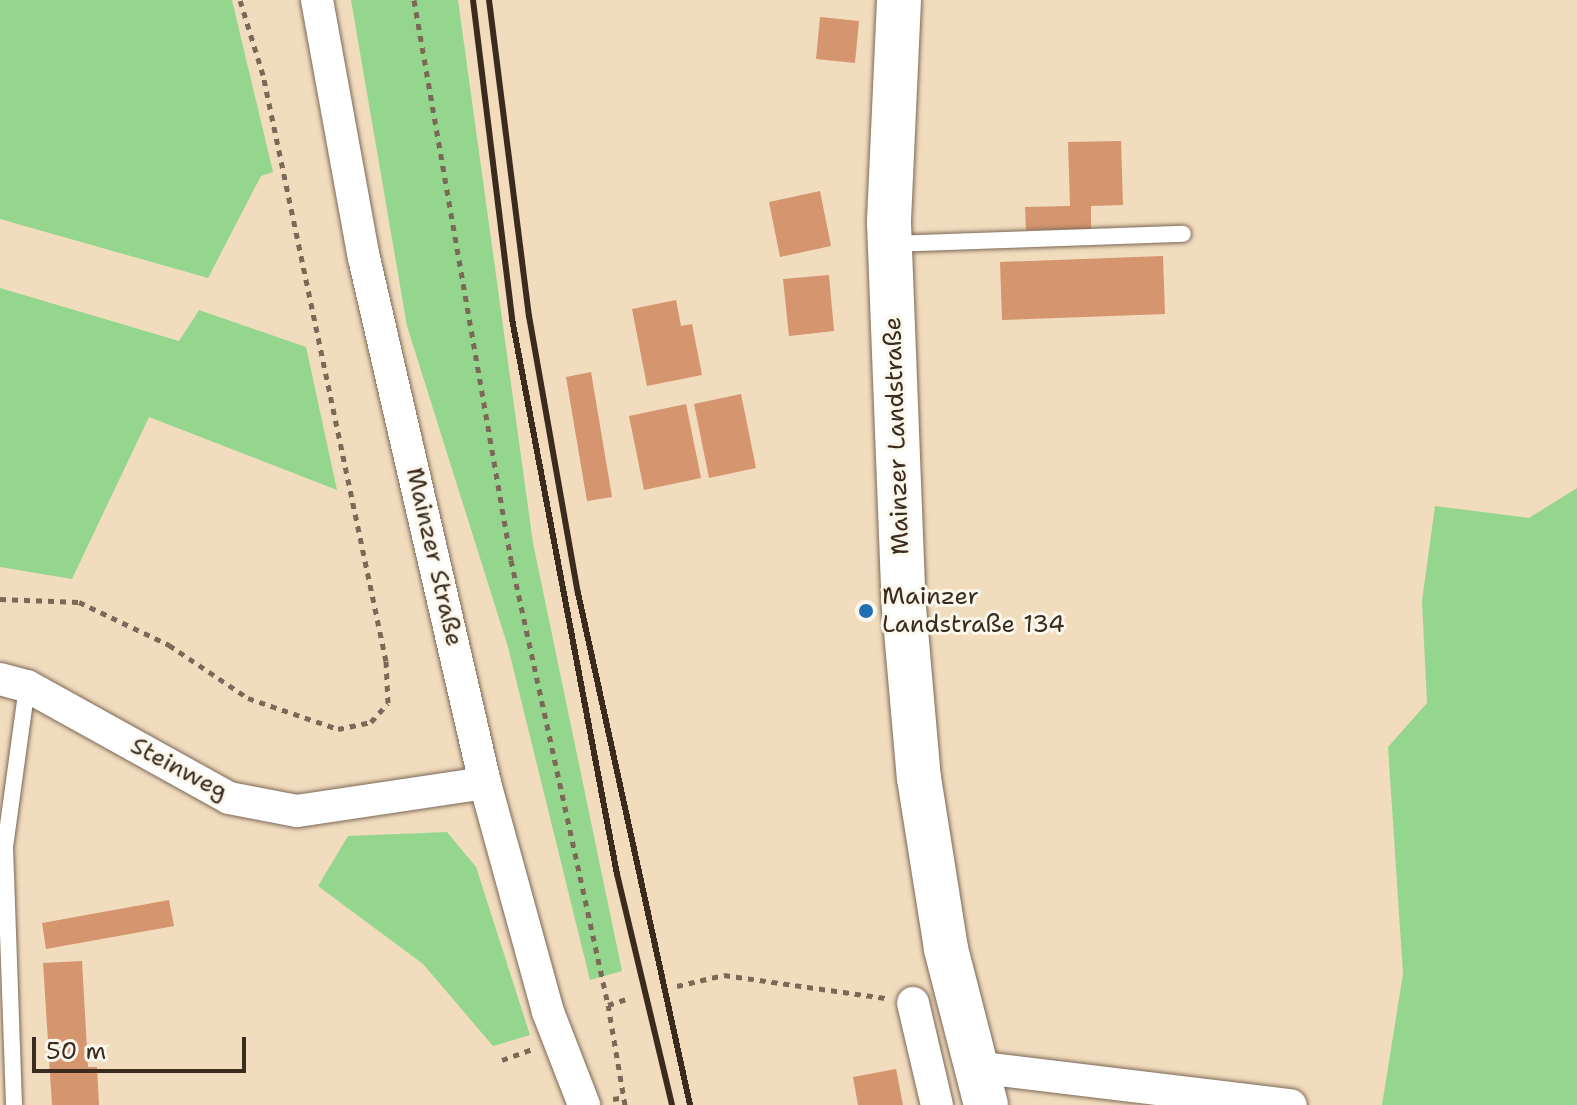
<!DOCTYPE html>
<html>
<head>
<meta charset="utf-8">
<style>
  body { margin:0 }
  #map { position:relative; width:1577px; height:1105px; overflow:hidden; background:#f2dcbe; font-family:"Shantell Sans",sans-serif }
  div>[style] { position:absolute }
  .green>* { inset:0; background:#94d68d }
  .building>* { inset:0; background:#d4956f }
  .path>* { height:5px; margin-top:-2.5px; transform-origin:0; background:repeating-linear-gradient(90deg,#7b6856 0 6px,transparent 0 12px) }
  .roads { filter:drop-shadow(0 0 2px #7b6856) drop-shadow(0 0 2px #7b6856) }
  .lane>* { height:16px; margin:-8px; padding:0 8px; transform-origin:8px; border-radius:8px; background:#fff }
  .street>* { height:32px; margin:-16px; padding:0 16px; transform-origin:16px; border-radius:16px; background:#fff }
  .secondary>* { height:44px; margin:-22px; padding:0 22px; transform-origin:22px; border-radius:22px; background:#fff }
  .rail>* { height:6px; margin:-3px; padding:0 3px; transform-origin:3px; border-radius:3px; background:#3b2a1e }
  .dots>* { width:22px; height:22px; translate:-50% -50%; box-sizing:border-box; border:4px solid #fbf7ec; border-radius:50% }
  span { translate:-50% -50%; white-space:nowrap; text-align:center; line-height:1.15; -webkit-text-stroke:6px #fbf7ec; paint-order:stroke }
  .street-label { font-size:24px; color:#3b2a1e }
  .poi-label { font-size:24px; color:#3b2a1e }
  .left { translate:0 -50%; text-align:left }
  .scale { position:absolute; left:32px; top:1037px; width:214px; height:36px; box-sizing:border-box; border:4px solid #3b2a1e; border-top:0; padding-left:10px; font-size:24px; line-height:28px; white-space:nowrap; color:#3b2a1e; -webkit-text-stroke:6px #fbf7ec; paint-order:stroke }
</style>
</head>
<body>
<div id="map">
  <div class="green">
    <div style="clip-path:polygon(0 0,232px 0,273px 172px,261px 176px,208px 278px,0 219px)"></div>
    <div style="clip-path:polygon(351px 0,458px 0,533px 543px,622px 971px,590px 980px,508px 647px,407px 326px)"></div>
    <div style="clip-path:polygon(0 288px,179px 341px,199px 310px,306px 347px,337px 490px,149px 417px,72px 579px,0 567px)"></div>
    <div style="clip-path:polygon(1577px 488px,1577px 1105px,1382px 1105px,1403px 974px,1388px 747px,1427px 703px,1422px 601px,1435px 506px,1529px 518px)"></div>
    <div style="clip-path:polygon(447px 832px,476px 867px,530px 1035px,493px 1046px,423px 964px,318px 886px,348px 836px)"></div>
  </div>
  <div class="building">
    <div style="clip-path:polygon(820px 17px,859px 21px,855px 63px,816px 59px)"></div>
    <div style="clip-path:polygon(1121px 141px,1123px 205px,1091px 206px,1091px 229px,1026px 230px,1025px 207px,1070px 206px,1068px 142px)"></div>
    <div style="clip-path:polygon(820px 191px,831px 246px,780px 257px,769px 202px)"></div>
    <div style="clip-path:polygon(1163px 256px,1165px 314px,1002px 320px,1000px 262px)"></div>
    <div style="clip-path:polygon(829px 275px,834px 331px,789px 336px,783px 279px)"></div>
    <div style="clip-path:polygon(676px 300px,681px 326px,692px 324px,702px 375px,647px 386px,632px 309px)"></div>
    <div style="clip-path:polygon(591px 372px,612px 497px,587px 501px,566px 377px)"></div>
    <div style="clip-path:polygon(741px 394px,756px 468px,709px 478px,694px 404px)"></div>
    <div style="clip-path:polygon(686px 404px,701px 478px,644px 490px,629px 416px)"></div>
    <div style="clip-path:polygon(169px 900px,174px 926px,46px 949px,42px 923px)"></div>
    <div style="clip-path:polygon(82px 961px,88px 1067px,97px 1067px,99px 1105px,52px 1105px,43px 963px)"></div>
    <div style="clip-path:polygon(896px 1069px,903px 1105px,858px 1105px,853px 1077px)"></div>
  </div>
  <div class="path">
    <div style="left:414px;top:0;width:568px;rotate:80.17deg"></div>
    <div style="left:511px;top:560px;width:455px;rotate:77.7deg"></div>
    <div style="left:0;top:599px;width:79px;rotate:2.2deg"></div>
    <div style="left:79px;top:602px;width:100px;rotate:25.5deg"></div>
    <div style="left:169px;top:645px;width:95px;rotate:33.9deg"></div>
    <div style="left:248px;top:698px;width:95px;rotate:19deg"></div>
    <div style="left:338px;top:729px;width:34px;rotate:-12deg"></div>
    <div style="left:371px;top:722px;width:25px;rotate:-48deg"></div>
    <div style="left:388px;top:703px;width:42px;rotate:-92.7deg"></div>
    <div style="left:386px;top:661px;width:599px;rotate:-101.85deg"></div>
    <div style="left:263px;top:75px;width:78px;rotate:-107deg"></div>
    <div style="left:677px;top:986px;width:48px;rotate:-13.2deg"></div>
    <div style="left:724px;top:975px;width:163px;rotate:8.1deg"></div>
    <div style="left:502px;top:1060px;width:32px;rotate:-20deg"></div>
    <div style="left:613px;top:1099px;width:12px;rotate:-9deg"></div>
    <div style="left:625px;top:1105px;width:101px;rotate:-99.6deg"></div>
    <div style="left:608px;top:1005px;width:23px;rotate:-18deg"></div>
  </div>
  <div class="roads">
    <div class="lane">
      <div style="left:891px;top:244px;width:292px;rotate:-2deg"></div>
      <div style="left:14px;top:1105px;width:258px;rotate:-92deg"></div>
      <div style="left:5px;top:847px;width:162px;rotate:-82.2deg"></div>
    </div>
    <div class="street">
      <div style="left:317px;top:0;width:262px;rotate:79.7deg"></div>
      <div style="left:364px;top:258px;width:539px;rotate:77.02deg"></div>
      <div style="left:485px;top:783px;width:238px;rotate:74.6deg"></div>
      <div style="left:548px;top:1012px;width:100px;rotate:68.8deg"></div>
      <div style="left:0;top:679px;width:28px;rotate:15deg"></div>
      <div style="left:27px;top:686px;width:231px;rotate:29deg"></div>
      <div style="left:229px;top:798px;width:69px;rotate:10.8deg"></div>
      <div style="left:297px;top:811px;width:190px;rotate:-8.5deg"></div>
      <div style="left:913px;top:1003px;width:105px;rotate:76.8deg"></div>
      <div style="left:975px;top:1067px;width:318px;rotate:6.9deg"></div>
    </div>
    <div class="secondary">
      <div style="left:899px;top:0;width:223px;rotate:92.6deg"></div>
      <div style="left:889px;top:223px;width:385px;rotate:87.8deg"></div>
      <div style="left:904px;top:608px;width:171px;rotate:85deg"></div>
      <div style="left:919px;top:778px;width:173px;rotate:81deg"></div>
      <div style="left:946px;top:949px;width:161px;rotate:75.6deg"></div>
    </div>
  </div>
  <div class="rail">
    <div style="left:473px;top:0;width:321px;rotate:83deg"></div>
    <div style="left:512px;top:319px;width:565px;rotate:79.29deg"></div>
    <div style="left:617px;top:874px;width:237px;rotate:76.6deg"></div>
    <div style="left:489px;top:0;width:319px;rotate:82.8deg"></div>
    <div style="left:529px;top:316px;width:281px;rotate:80deg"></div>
    <div style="left:578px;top:593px;width:524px;rotate:77.66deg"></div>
  </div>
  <div class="dots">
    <div style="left:866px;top:611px;background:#1f6fb2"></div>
  </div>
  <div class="street-label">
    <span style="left:897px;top:436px;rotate:-92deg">Mainzer Landstraße</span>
    <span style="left:434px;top:557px;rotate:77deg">Mainzer Straße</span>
    <span style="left:179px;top:769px;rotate:28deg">Steinweg</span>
  </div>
  <div class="poi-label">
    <span class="left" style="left:882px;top:611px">Mainzer<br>Landstraße 134</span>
  </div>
  <div class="scale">50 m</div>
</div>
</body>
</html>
